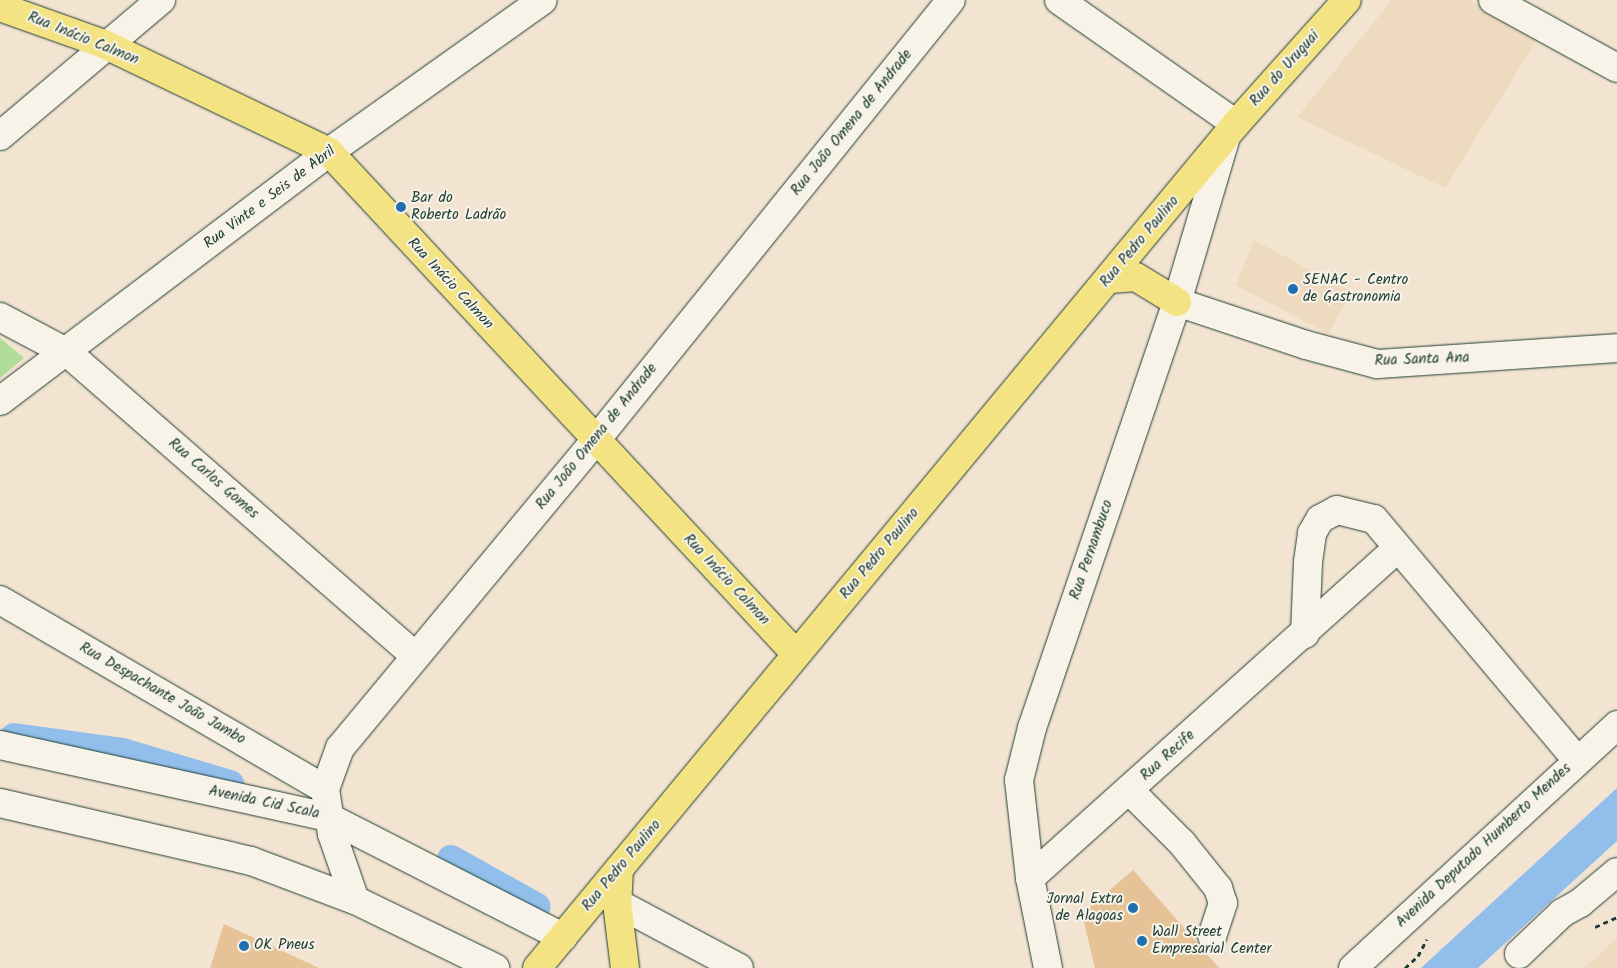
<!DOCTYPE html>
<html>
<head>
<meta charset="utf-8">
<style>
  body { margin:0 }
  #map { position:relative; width:1617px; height:968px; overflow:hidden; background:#f2e4d0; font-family:Kalam,sans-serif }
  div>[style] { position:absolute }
  .built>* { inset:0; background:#eedabf }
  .green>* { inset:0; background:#b1dc99 }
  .water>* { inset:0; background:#91beeb }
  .canal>* { height:28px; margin:-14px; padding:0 14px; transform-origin:14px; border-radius:14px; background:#91beeb }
  .building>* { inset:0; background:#e6c297 }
  .path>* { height:3px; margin-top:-1.5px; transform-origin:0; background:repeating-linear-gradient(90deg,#1f3d34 0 5px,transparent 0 9px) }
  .roads { filter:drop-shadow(0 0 1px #1f3d34) drop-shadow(0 0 1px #1f3d34) }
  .minor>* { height:28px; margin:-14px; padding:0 14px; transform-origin:14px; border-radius:14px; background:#f7f3e8 }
  .major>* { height:28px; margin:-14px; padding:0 14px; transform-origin:14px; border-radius:14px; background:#f4e382 }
  .highway>* { height:28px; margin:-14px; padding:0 14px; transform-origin:14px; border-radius:14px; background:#f4e382 }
  .dots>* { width:14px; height:14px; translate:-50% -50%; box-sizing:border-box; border:2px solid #f7f3e8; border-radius:50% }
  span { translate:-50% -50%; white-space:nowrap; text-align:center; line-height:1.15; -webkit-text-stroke:4px #f7f3e8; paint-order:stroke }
  .street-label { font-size:15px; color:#1f3d34 }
  .poi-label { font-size:15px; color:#1f3d34 }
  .left { translate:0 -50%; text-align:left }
  .right { translate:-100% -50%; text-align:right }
</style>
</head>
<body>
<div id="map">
  <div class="built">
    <div style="clip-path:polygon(1392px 0,1468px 0,1538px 38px,1445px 188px,1297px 117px)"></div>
    <div style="clip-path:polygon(1254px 240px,1351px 292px,1328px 334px,1236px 285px)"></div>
    <div style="clip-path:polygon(1617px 938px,1617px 968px,1584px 968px)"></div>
  </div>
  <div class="green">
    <div style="clip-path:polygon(0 338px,24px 358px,0 378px)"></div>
  </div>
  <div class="water">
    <div style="clip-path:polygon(1617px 788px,1617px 841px,1478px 968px,1421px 968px)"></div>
  </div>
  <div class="canal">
    <div style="left:14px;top:737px;width:109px;rotate:7.9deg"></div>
    <div style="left:122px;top:752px;width:113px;rotate:16.5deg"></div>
    <div style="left:451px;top:859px;width:98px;rotate:29.2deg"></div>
  </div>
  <div class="building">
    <div style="clip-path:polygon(1133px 870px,1200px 946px,1219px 968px,1095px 968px,1082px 914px)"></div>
    <div style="clip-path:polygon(224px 924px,319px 968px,210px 968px)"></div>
  </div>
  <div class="path">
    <div style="left:1595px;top:927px;width:24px;rotate:-24deg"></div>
    <div style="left:1405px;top:968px;width:18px;rotate:-43deg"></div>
    <div style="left:1418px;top:956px;width:19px;rotate:-62deg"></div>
  </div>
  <div class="roads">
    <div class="minor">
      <div style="left:1059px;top:0;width:216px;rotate:35deg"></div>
      <div style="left:1493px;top:0;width:141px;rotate:28.7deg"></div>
      <div style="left:0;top:136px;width:211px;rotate:-40.2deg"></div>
      <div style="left:1177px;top:302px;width:136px;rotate:18.4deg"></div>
      <div style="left:1306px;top:345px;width:73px;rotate:15deg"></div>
      <div style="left:1377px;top:364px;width:241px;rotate:-3.8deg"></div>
      <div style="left:0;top:317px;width:77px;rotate:27.9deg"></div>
      <div style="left:68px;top:353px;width:461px;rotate:41.1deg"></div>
      <div style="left:0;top:401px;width:413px;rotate:-37.1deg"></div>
      <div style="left:329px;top:152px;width:262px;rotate:-35.4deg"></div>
      <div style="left:0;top:600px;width:376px;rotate:30.2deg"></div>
      <div style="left:1305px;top:634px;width:72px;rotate:-87.6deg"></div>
      <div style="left:1308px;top:562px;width:29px;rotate:-82deg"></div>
      <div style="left:1312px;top:533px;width:16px;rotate:-60deg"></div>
      <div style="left:1320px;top:519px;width:19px;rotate:-28deg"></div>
      <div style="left:1337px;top:510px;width:38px;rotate:14deg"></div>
      <div style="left:1374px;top:519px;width:315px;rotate:49.9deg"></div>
      <div style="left:0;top:745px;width:336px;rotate:12.4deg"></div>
      <div style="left:328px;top:817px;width:264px;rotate:27.1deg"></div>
      <div style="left:1129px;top:790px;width:75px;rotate:45deg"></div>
      <div style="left:1182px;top:843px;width:58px;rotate:51.3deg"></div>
      <div style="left:1218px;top:888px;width:16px;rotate:72deg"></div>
      <div style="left:1223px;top:903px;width:35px;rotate:108deg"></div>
      <div style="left:0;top:803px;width:258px;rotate:13deg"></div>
      <div style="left:251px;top:861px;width:111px;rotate:20.6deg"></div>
      <div style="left:355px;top:900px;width:156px;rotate:25.9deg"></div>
      <div style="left:1030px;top:878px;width:493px;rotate:-41.9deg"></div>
      <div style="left:355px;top:900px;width:70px;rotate:-109.2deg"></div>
      <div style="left:332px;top:834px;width:46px;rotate:-98.8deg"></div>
      <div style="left:325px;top:789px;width:44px;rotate:-69.9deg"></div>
      <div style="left:340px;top:748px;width:400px;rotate:-50.3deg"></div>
      <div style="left:596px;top:440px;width:565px;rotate:-51.1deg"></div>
      <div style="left:617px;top:903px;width:138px;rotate:28deg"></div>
      <div style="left:1519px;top:954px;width:59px;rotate:-43.6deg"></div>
      <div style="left:1562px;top:913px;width:21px;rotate:-29deg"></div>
      <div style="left:1580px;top:903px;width:48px;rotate:-40deg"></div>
      <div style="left:1048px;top:968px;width:92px;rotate:-101.3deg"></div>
      <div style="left:1030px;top:878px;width:99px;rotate:-96.4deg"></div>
      <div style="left:1019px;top:780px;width:54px;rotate:-76deg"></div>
      <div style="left:1032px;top:728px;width:450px;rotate:-71.2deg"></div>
      <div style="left:1177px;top:302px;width:169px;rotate:-73.5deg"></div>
      <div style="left:1353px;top:968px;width:359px;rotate:-42.6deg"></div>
    </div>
    <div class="major">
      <div style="left:0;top:7px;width:110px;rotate:19.6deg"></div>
      <div style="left:104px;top:44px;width:250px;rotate:25.6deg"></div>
      <div style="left:329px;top:152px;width:686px;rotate:47.07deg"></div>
      <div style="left:1109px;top:279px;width:27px;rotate:-4deg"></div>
      <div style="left:1136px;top:277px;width:48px;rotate:31.4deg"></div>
      <div style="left:537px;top:968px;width:1096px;rotate:-50.37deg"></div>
      <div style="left:1236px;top:124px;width:166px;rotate:-48.2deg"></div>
    </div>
    <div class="highway">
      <div style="left:619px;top:869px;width:34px;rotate:93deg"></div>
      <div style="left:617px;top:903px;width:65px;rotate:83deg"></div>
    </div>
  </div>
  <div class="dots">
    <div style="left:401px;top:207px;background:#1f6fb2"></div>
    <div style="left:1293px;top:289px;background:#1f6fb2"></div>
    <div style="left:1133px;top:908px;background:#1f6fb2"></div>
    <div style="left:1142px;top:941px;background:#1f6fb2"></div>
    <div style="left:244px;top:946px;background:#1f6fb2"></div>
  </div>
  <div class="street-label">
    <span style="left:83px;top:39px;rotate:22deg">Rua Inácio Calmon</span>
    <span style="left:1285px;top:69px;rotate:-48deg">Rua do Uruguai</span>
    <span style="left:852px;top:123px;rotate:-51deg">Rua João Omena de Andrade</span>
    <span style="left:270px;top:198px;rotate:-37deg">Rua Vinte e Seis de Abril</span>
    <span style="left:1140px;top:242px;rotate:-50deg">Rua Pedro Paulino</span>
    <span style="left:450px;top:284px;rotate:47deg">Rua Inácio Calmon</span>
    <span style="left:1422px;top:360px;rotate:-2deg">Rua Santa Ana</span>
    <span style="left:597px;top:437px;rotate:-51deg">Rua João Omena de Andrade</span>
    <span style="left:213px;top:479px;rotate:41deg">Rua Carlos Gomes</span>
    <span style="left:1092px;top:550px;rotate:-71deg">Rua Pernambuco</span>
    <span style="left:880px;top:554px;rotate:-50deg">Rua Pedro Paulino</span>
    <span style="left:726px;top:580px;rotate:47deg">Rua Inácio Calmon</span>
    <span style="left:162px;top:694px;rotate:30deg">Rua Despachante João Jambo</span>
    <span style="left:1168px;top:756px;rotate:-42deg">Rua Recife</span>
    <span style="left:264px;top:803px;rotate:12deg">Avenida Cid Scala</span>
    <span style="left:1484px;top:846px;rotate:-43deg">Avenida Deputado Humberto Mendes</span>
    <span style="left:622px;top:866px;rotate:-50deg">Rua Pedro Paulino</span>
  </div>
  <div class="poi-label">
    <span class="left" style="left:411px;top:207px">Bar do<br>Roberto Ladrão</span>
    <span class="left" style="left:1303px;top:289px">SENAC - Centro<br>de Gastronomia</span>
    <span class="right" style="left:1123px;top:908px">Jornal Extra<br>de Alagoas</span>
    <span class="left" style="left:1152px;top:941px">Wall Street<br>Empresarial Center</span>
    <span class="left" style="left:254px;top:946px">OK Pneus</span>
  </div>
</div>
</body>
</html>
